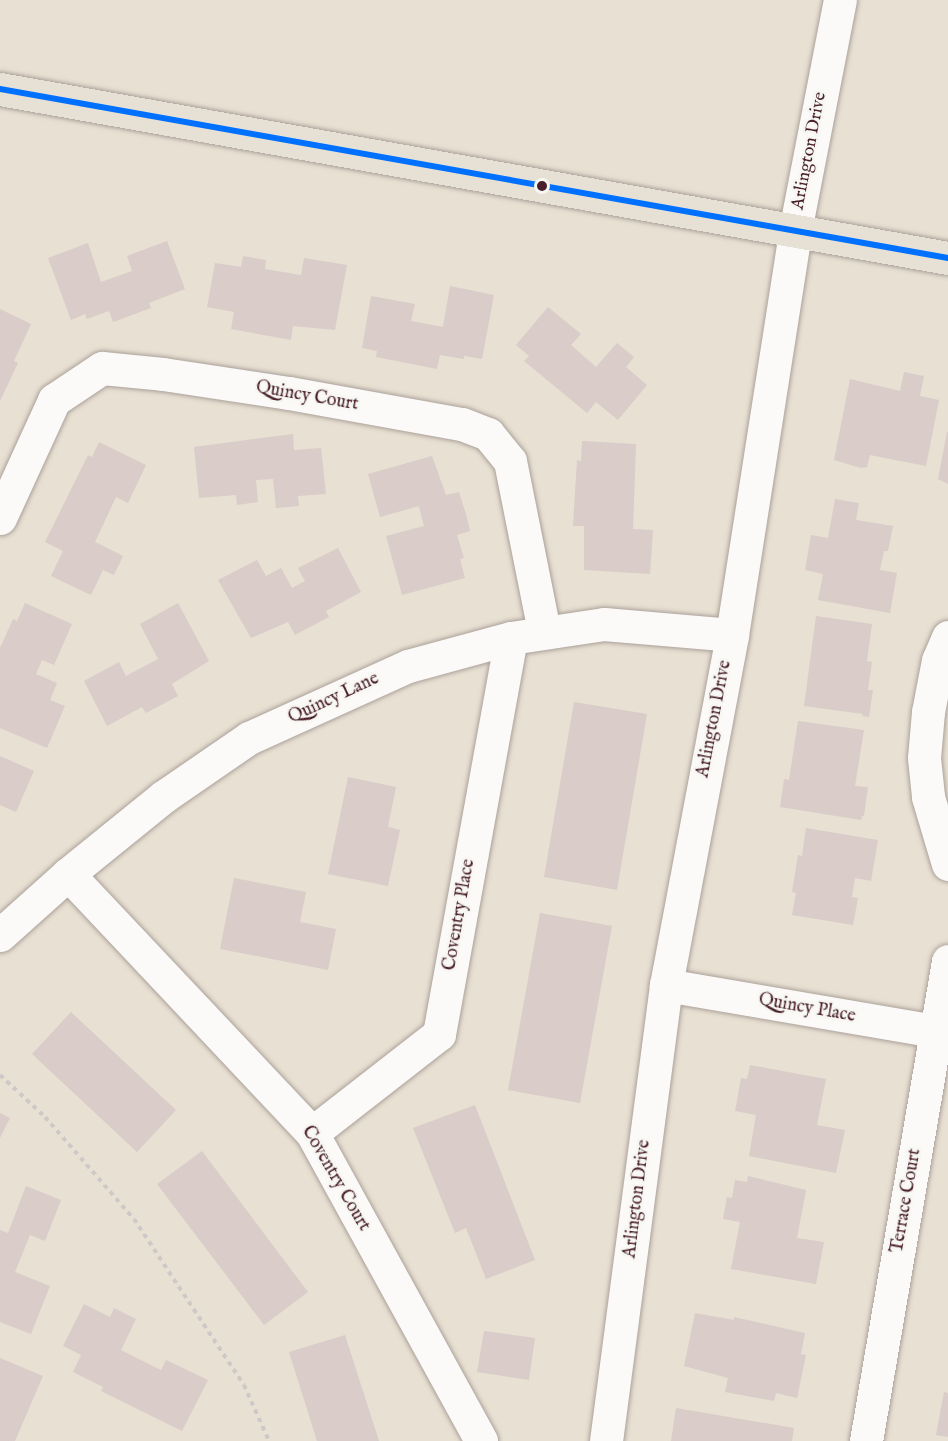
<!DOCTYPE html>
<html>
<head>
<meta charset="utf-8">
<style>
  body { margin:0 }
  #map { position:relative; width:948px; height:1441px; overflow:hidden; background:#e8e0d2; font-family:"IM FELL English",serif }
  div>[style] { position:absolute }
  .building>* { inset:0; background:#d9ccc9 }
  .path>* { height:4px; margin-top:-2px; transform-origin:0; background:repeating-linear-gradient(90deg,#cec9c7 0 4.5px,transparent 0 9px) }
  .roads { filter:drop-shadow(0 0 2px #aba19b) drop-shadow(0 0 2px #aba19b) }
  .minor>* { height:33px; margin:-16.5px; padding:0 16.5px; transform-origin:16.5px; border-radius:16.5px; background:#fcfaf8 }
  .major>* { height:33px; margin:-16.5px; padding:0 16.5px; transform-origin:16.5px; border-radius:16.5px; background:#e6e1d4 }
  .bus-1>* { height:6px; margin:-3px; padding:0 3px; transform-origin:3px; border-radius:3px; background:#0070ff }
  .dots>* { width:16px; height:16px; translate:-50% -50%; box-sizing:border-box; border:3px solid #f6f6f2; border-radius:50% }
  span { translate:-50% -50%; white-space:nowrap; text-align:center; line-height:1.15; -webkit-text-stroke:5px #f6f6f2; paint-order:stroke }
  .street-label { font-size:18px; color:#4a1f2b }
</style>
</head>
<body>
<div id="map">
  <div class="building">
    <div style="clip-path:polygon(167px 241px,185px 289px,149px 303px,151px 308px,113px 322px,109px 311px,87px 319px,85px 314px,71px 320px,48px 258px,88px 243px,101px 282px,132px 271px,127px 256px)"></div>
    <div style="clip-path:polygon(243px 256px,266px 260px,265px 269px,301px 275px,304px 258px,347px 265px,335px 330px,293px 326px,291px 340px,231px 329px,234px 312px,207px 307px,215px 263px,241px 267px)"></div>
    <div style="clip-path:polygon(450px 286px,494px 295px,482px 359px,464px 356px,464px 359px,440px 355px,437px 369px,376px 357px,377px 351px,362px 348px,371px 296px,415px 304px,411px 321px,443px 327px)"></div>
    <div style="clip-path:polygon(548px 307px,581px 334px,571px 345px,596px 367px,617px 343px,634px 357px,626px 367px,647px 385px,618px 420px,596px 402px,587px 413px,524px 361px,529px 356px,516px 345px)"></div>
    <div style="clip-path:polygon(0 309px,31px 324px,14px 361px,18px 363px,0 401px)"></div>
    <div style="clip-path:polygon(904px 372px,924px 376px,920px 396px,939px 400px,926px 466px,870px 455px,867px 467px,861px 468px,834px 460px,850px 379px,900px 391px)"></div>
    <div style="clip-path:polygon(947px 432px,948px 432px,948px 484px,938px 479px)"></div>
    <div style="clip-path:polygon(293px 434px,294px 450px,321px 448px,326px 494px,298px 496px,299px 506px,276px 508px,273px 479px,256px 480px,258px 502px,237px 505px,236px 495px,199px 498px,194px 447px)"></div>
    <div style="clip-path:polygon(582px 441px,636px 444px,633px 529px,653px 530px,650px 574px,584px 570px,584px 526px,573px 526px,577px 460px,581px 461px)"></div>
    <div style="clip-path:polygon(99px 442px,146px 465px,128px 503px,116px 497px,95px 542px,123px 556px,114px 575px,103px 570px,91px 595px,51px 576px,63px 551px,45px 542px,88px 455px,92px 457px)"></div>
    <div style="clip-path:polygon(432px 456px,446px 495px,459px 492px,466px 514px,470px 531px,457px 535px,464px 558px,460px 559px,465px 578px,402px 595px,386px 536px,424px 526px,419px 506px,380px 517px,368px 474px)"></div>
    <div style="clip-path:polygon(835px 499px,859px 503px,856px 520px,893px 526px,888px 551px,884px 551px,880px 570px,897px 573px,890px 613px,818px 600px,823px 574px,805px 570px,811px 535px,828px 538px)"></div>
    <div style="clip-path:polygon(338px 548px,361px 592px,326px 611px,329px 617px,295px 635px,288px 622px,251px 638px,218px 580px,257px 560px,266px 576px,281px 568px,292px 588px,305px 581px,298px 568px)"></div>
    <div style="clip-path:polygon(25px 603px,72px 624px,54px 665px,42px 660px,36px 674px,57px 683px,50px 700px,65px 706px,47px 748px,0 728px,0 648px,13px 619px,17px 621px)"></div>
    <div style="clip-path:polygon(178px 603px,209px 661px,172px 684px,178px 696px,146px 713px,142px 707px,107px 726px,84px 681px,119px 662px,126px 676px,158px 659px,140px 624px)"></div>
    <div style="clip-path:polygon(816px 616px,872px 624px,867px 661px,872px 662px,868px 690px,873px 690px,869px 717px,862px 716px,863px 714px,804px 706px)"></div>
    <div style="clip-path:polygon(574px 702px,647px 714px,617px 890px,544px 877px)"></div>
    <div style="clip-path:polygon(798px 721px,864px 730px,855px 786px,868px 787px,864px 816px,862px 816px,861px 820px,780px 807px,784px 779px,789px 780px)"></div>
    <div style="clip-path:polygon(0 756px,34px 771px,16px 812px,0 805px)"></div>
    <div style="clip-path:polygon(348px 777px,396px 787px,388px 827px,400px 830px,388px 886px,328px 874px)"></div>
    <div style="clip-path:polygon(806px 828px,878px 840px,871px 881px,855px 878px,852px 897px,858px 898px,853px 925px,792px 915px,796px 893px,792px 892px,798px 855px,802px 856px)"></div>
    <div style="clip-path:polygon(234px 878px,306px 892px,300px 922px,336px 929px,328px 970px,220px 949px)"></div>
    <div style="clip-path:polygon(540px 913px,612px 926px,580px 1103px,508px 1090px)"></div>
    <div style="clip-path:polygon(71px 1012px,176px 1110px,137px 1152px,32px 1054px)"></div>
    <div style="clip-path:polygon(750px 1065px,826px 1079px,817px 1125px,845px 1130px,836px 1173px,749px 1156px,756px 1115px,735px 1111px,741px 1078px,747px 1079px)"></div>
    <div style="clip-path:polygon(475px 1105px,535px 1260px,486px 1279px,466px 1228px,455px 1233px,413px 1128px)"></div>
    <div style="clip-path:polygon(0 1113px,10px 1118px,0 1138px)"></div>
    <div style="clip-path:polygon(202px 1151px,308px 1292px,264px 1325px,157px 1184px)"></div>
    <div style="clip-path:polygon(748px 1176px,806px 1190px,797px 1238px,824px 1242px,816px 1284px,731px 1269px,740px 1222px,723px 1219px,727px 1197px,732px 1198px,735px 1180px,747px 1182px)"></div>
    <div style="clip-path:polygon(26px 1186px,61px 1200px,45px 1241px,30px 1235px,15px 1272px,50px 1286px,31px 1334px,0 1322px,0 1230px,8px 1233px)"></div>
    <div style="clip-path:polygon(84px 1304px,110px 1317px,114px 1308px,136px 1319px,121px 1350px,161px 1370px,166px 1360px,208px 1380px,182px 1431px,101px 1391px,103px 1387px,73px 1372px,81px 1355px,63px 1346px)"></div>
    <div style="clip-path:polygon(695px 1313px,734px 1320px,734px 1317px,805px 1333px,801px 1354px,806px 1355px,797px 1398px,776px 1393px,774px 1401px,725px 1392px,728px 1378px,684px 1366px)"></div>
    <div style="clip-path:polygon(484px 1331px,535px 1338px,529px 1380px,477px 1372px)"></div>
    <div style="clip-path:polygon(345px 1335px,379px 1441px,317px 1441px,289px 1352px)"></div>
    <div style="clip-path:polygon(0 1358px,43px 1376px,15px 1441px,0 1441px)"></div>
    <div style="clip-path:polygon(944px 1392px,948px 1393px,948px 1437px,936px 1435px)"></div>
    <div style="clip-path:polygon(676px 1408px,794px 1428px,792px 1441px,671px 1441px)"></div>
  </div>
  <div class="path">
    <div style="left:0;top:1075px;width:62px;rotate:43deg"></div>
    <div style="left:45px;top:1117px;width:135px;rotate:48.9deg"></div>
    <div style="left:134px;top:1219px;width:199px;rotate:56.5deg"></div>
    <div style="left:244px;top:1385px;width:61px;rotate:65.9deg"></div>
  </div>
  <div class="roads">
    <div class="minor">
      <div style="left:0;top:518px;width:130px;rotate:-65.4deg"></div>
      <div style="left:54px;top:400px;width:58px;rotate:-33.7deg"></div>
      <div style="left:102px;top:368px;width:61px;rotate:5.6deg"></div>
      <div style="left:163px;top:374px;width:127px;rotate:8.6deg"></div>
      <div style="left:289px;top:393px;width:176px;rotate:10.2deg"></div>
      <div style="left:462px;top:424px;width:28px;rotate:21deg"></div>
      <div style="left:488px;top:434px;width:35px;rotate:51deg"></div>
      <div style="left:510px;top:461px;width:173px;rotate:78.7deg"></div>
      <div style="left:948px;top:637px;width:25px;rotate:113deg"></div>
      <div style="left:938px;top:660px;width:53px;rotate:100.9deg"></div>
      <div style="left:928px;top:712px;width:46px;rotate:95deg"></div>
      <div style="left:924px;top:758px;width:39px;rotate:84deg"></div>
      <div style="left:928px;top:797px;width:70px;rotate:73.4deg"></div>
      <div style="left:68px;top:874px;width:356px;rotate:46.7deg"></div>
      <div style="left:312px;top:1133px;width:351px;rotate:61.2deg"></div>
      <div style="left:0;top:935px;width:91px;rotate:-41.9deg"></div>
      <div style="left:68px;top:874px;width:122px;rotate:-39deg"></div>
      <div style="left:163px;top:797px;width:104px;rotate:-34.5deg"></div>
      <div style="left:249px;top:738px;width:175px;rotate:-24.4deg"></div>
      <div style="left:408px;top:666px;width:107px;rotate:-15.2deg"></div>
      <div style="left:511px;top:638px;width:94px;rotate:-8.6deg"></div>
      <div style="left:604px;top:624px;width:128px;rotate:4.9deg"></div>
      <div style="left:666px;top:985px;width:286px;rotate:9.7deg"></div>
      <div style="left:312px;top:1133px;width:161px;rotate:-37.9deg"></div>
      <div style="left:439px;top:1034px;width:402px;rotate:-79.7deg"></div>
      <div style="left:606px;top:1441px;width:460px;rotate:-82.5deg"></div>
      <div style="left:666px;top:985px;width:356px;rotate:-79.3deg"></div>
      <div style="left:732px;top:635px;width:409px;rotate:-81.1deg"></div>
      <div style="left:795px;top:231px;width:235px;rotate:-79deg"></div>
      <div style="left:866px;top:1441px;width:487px;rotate:-80.3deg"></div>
    </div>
    <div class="major">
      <div style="left:0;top:89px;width:963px;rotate:10.11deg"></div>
    </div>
  </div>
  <div class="bus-1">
    <div style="left:0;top:89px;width:963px;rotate:10.11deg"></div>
  </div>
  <div class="dots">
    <div style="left:542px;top:186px;background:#4a1f2b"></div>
  </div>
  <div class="street-label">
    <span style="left:810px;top:151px;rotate:-79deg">Arlington Drive</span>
    <span style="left:307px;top:397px;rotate:10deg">Quincy Court</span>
    <span style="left:334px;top:699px;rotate:-25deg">Quincy Lane</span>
    <span style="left:715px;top:719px;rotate:-79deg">Arlington Drive</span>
    <span style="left:460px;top:915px;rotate:-80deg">Coventry Place</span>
    <span style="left:807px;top:1009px;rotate:10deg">Quincy Place</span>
    <span style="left:335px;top:1179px;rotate:60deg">Coventry Court</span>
    <span style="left:638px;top:1199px;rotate:-83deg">Arlington Drive</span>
    <span style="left:907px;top:1201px;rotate:-80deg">Terrace Court</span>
  </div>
</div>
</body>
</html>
